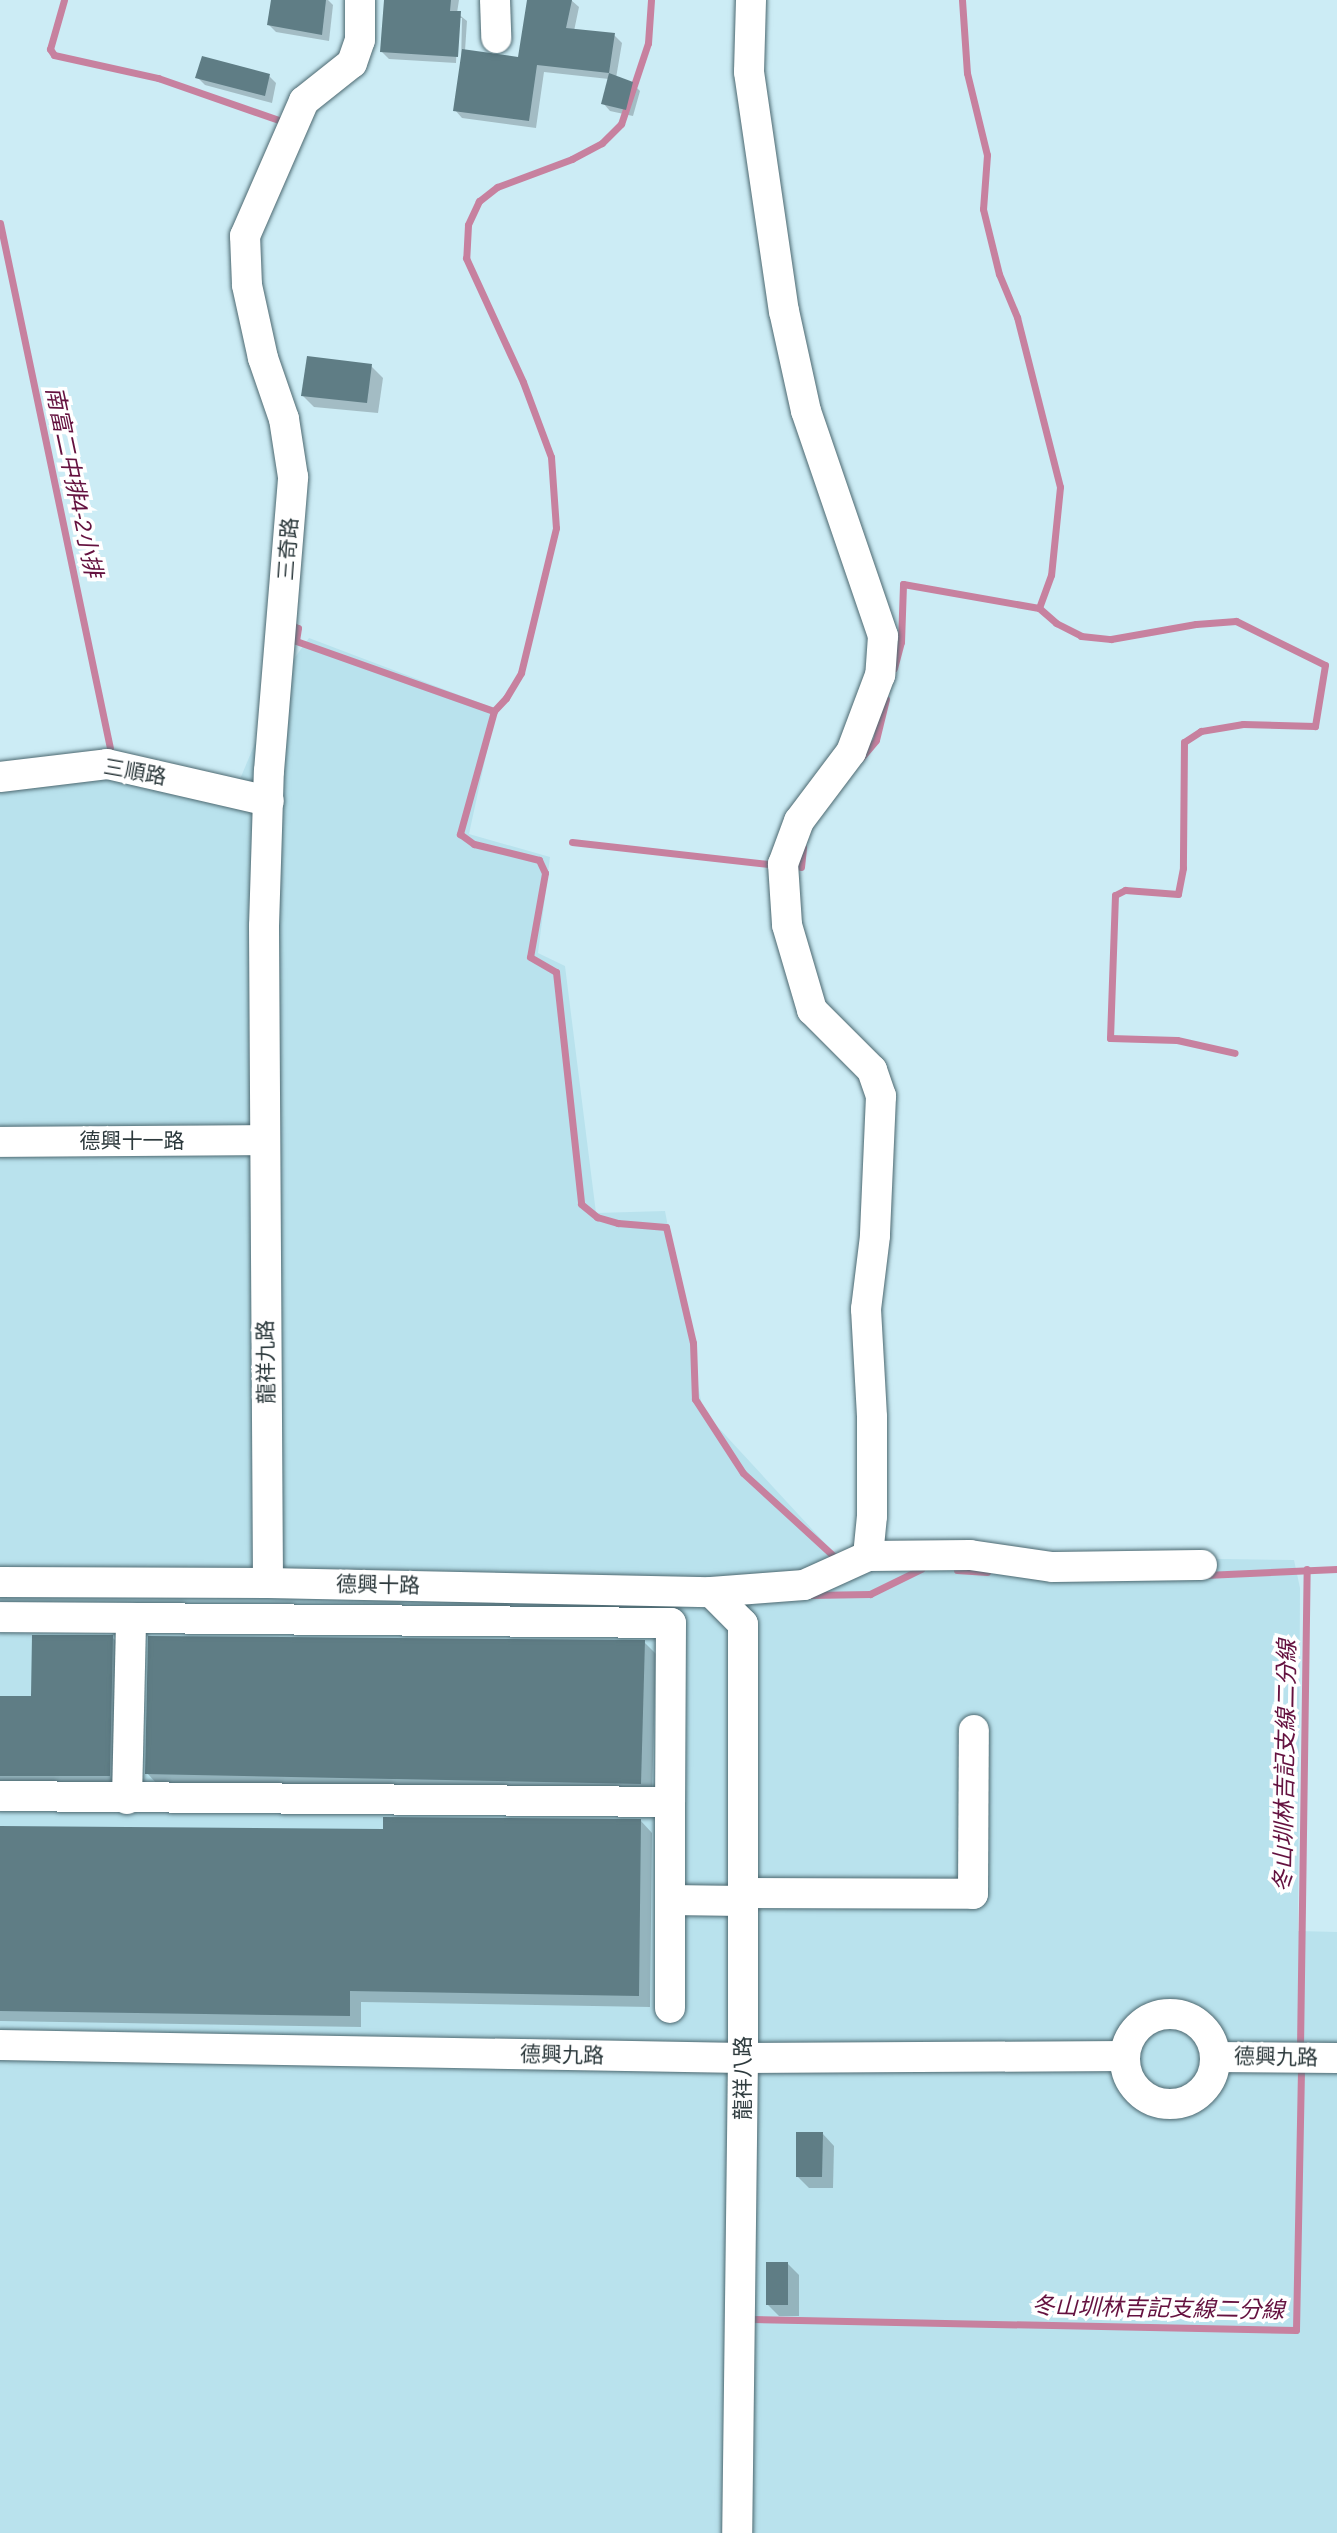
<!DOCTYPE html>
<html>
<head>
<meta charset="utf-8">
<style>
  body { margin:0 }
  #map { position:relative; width:1337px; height:2533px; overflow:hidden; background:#ccecf5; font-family:Helvetica,"Noto Sans TC",sans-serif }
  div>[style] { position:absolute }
  .built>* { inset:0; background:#b9e2ed }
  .shadow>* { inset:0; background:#0003 }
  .stream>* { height:7px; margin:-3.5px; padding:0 3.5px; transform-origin:3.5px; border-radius:3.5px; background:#c7819f }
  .building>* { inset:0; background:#5f7d85 }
  .roads { filter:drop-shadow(0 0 2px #4c6870) drop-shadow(0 0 2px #4c6870) }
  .minor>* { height:30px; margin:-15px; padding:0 15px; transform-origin:15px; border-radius:15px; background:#fff }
  .minor>.ring { margin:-15px; padding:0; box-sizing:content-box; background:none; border:30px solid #fff; border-radius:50% }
  span { translate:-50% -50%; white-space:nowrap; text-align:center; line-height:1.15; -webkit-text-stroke:7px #fff; paint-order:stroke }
  .street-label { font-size:21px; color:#2c393c }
  .water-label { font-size:23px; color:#64113f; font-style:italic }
</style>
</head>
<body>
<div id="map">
  <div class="built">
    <div style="clip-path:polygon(309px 638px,496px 709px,469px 834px,550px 857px,538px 953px,565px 966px,596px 1213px,665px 1211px,703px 1411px,834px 1553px,1294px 1560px,1300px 1588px,1298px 1931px,1337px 1932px,1337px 2533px,0 2533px,0 786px,104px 771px,240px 779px,286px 670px)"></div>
  </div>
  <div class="shadow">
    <div style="clip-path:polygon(273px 0,328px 0,333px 5px,329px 41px,276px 32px,269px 25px)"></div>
    <div style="clip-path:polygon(385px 0,459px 0,457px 13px,467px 21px,465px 51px,519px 59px,529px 0,571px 0,579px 7px,574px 31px,614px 35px,622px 43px,616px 78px,632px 83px,640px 91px,633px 116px,610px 111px,603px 103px,609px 79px,544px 72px,536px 128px,462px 118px,455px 110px,461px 64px,462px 18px,458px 18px,456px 63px,389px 59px,382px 52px)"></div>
    <div style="clip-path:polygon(269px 76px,276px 83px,272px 103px,205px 85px,197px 77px)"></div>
    <div style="clip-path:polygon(371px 366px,383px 378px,378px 413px,314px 407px,303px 396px)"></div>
    <div style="clip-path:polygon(112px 1637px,124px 1649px,121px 1787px,0 1782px,0 1698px,33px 1698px)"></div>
    <div style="clip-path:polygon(644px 1642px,656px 1654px,652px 1795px,158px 1785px,147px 1773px)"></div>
    <div style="clip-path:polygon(641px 1821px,652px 1833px,650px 2007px,361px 2002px,361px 2027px,0 2021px,0 1828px,385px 1831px)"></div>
    <div style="clip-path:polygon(823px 2134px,834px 2146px,833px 2188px,809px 2188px,797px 2176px)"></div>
    <div style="clip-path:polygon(788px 2264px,799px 2275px,799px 2316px,779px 2316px,767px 2304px)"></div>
  </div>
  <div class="stream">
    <div style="left:64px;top:0;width:51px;rotate:105.9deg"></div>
    <div style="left:50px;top:49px;width:7px;rotate:56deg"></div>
    <div style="left:54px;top:55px;width:107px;rotate:12.5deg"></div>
    <div style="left:158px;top:78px;width:137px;rotate:19.2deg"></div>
    <div style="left:651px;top:0;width:43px;rotate:94deg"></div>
    <div style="left:648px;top:43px;width:85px;rotate:108.4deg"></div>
    <div style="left:621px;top:124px;width:27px;rotate:135deg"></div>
    <div style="left:602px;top:143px;width:34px;rotate:152deg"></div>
    <div style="left:572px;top:159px;width:80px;rotate:159.5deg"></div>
    <div style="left:497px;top:187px;width:23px;rotate:142deg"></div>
    <div style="left:479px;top:201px;width:26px;rotate:115deg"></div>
    <div style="left:468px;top:225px;width:33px;rotate:93deg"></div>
    <div style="left:466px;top:258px;width:136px;rotate:65.3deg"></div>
    <div style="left:523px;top:382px;width:80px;rotate:69.5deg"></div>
    <div style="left:551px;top:457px;width:71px;rotate:86deg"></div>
    <div style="left:556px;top:528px;width:149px;rotate:103.6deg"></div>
    <div style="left:521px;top:673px;width:29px;rotate:121deg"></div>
    <div style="left:506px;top:698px;width:18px;rotate:133deg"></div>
    <div style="left:494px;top:711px;width:128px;rotate:105.5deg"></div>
    <div style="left:460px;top:834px;width:17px;rotate:36deg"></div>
    <div style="left:474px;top:844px;width:67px;rotate:13.8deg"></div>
    <div style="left:539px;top:860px;width:14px;rotate:65deg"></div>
    <div style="left:545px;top:873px;width:85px;rotate:100.1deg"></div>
    <div style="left:530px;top:957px;width:30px;rotate:30deg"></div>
    <div style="left:556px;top:972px;width:233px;rotate:83.8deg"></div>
    <div style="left:581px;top:1204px;width:21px;rotate:39deg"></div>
    <div style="left:597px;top:1217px;width:22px;rotate:16deg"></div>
    <div style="left:618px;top:1223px;width:48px;rotate:4.8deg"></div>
    <div style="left:666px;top:1227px;width:119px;rotate:76.9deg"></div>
    <div style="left:693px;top:1343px;width:56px;rotate:88deg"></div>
    <div style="left:695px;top:1399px;width:88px;rotate:57deg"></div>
    <div style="left:743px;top:1473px;width:130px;rotate:42.5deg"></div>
    <div style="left:962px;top:0;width:73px;rotate:86.1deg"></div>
    <div style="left:967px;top:73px;width:84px;rotate:76.3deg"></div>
    <div style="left:987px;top:155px;width:54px;rotate:94.2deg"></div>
    <div style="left:983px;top:209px;width:67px;rotate:76.2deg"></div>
    <div style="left:999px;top:274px;width:47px;rotate:67.3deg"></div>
    <div style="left:1017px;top:317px;width:175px;rotate:75.8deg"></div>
    <div style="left:1060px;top:487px;width:88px;rotate:95.8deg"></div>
    <div style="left:1051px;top:575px;width:35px;rotate:110deg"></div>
    <div style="left:1039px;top:608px;width:23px;rotate:41deg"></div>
    <div style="left:1056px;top:623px;width:28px;rotate:27deg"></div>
    <div style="left:1081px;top:636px;width:30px;rotate:6deg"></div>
    <div style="left:1111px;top:639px;width:86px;rotate:-10deg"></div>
    <div style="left:1196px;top:624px;width:40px;rotate:-4.3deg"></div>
    <div style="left:1236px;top:621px;width:99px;rotate:26.3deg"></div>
    <div style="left:1325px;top:665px;width:62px;rotate:99.3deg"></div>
    <div style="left:1315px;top:726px;width:72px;rotate:-178.4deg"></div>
    <div style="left:1243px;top:724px;width:43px;rotate:170.5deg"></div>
    <div style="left:1201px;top:731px;width:20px;rotate:147deg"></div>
    <div style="left:1184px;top:742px;width:126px;rotate:90.5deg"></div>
    <div style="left:1183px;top:868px;width:26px;rotate:101deg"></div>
    <div style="left:1178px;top:894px;width:53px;rotate:-175.7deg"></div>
    <div style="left:1125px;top:890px;width:11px;rotate:153deg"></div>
    <div style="left:1115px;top:895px;width:143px;rotate:92deg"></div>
    <div style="left:1110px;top:1038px;width:67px;rotate:1.7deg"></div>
    <div style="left:1177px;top:1040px;width:59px;rotate:12.6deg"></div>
    <div style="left:0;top:223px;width:536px;rotate:78.17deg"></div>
    <div style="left:288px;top:623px;width:11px;rotate:27deg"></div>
    <div style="left:298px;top:628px;width:13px;rotate:99deg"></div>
    <div style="left:296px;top:641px;width:210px;rotate:19.5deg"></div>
    <div style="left:894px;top:668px;width:27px;rotate:-75deg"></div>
    <div style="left:901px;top:642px;width:58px;rotate:-88deg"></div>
    <div style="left:903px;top:584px;width:138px;rotate:10deg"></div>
    <div style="left:861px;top:758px;width:23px;rotate:-50deg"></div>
    <div style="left:876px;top:740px;width:42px;rotate:-76.3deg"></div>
    <div style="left:572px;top:842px;width:205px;rotate:6.4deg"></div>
    <div style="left:801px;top:867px;width:20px;rotate:-84deg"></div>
    <div style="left:957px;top:1570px;width:30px;rotate:4deg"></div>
    <div style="left:1205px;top:1575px;width:132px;rotate:-2.6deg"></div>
    <div style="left:810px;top:1595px;width:60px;rotate:-1deg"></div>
    <div style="left:870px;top:1594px;width:57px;rotate:-26.1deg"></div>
    <div style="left:1300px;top:2048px;width:479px;rotate:-89.2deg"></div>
    <div style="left:752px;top:2319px;width:544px;rotate:1.16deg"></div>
    <div style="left:1296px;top:2330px;width:267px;rotate:-88.9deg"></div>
  </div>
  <div class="building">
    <div style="clip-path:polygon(271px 0,326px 0,322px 35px,267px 25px)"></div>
    <div style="clip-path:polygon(384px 0,451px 0,450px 11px,461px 11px,458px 57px,380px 52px)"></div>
    <div style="clip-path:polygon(527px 0,572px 0,566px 28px,615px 33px,609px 73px,537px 65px,529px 121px,453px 111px,462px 49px,518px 57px)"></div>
    <div style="clip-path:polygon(202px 56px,270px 74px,265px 96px,195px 78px)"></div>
    <div style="clip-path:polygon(609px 73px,633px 82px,626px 110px,601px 104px)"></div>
    <div style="clip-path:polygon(307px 356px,372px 364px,367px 403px,301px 396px)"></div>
    <div style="clip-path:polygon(32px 1635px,113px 1635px,110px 1776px,0 1776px,0 1696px,31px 1696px)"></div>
    <div style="clip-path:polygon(148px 1636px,645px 1640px,641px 1784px,145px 1774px)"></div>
    <div style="clip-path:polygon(383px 1817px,641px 1819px,639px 1996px,350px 1991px,350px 2016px,0 2011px,0 1826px,383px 1829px)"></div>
    <div style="clip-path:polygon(796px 2132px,823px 2132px,822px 2177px,796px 2177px)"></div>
    <div style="clip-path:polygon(766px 2262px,788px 2262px,788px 2305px,766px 2305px)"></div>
  </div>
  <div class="roads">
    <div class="minor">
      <div style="left:495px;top:0;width:38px;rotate:88deg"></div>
      <div style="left:751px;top:0;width:72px;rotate:91.6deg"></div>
      <div style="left:749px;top:72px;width:242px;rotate:81.7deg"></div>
      <div style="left:784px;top:311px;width:102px;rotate:77.6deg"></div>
      <div style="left:806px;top:411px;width:238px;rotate:71.1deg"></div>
      <div style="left:883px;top:636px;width:39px;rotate:94deg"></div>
      <div style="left:880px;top:675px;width:82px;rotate:110.6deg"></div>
      <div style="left:851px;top:752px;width:86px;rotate:127deg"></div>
      <div style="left:799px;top:821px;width:46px;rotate:110.4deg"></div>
      <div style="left:783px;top:864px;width:61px;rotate:86.2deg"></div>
      <div style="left:787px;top:925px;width:89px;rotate:73.6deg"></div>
      <div style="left:812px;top:1010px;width:85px;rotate:45deg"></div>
      <div style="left:872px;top:1070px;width:28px;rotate:71deg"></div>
      <div style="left:881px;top:1096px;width:140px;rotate:92.5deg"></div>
      <div style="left:875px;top:1236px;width:74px;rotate:97deg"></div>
      <div style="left:866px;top:1309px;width:108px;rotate:86.8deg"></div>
      <div style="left:872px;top:1417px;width:99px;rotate:90deg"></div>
      <div style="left:872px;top:1516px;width:40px;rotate:95.7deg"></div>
      <div style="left:0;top:777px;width:108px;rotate:-6.9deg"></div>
      <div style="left:107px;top:764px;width:166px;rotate:12.9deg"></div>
      <div style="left:0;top:1142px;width:264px;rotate:-0.4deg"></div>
      <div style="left:0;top:1582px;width:268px;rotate:0.2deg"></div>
      <div style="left:268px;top:1583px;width:443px;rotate:1.2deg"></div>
      <div style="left:711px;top:1592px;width:45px;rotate:45deg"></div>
      <div style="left:743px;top:1624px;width:434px;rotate:90deg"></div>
      <div style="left:743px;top:2058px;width:475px;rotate:90.7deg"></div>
      <div style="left:268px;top:1583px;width:657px;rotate:-90.35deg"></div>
      <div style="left:264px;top:926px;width:155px;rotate:-88.2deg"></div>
      <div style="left:269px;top:771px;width:295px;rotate:-85.3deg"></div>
      <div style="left:293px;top:477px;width:59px;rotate:-98.8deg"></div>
      <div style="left:284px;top:419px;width:65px;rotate:-109deg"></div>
      <div style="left:263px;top:358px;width:75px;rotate:-102.4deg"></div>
      <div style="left:247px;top:285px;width:49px;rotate:-92.3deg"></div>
      <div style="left:245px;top:236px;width:147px;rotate:-66.4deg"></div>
      <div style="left:304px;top:101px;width:61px;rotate:-38.4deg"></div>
      <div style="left:352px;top:63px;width:24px;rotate:-71deg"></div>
      <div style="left:360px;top:40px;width:40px;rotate:-90deg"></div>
      <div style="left:711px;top:1592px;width:93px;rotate:-4.3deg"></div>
      <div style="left:804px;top:1585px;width:70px;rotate:-24.4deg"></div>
      <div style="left:868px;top:1556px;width:102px;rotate:-0.6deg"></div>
      <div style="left:970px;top:1555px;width:83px;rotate:8.3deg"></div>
      <div style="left:1052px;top:1567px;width:150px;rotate:-0.8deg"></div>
      <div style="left:0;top:1617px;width:131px;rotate:0.4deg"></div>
      <div style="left:0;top:1796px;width:670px;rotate:0.51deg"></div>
      <div style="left:670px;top:1802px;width:98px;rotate:90deg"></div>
      <div style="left:127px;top:1799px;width:181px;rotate:-88.7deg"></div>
      <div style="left:131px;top:1618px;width:540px;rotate:0.53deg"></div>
      <div style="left:671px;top:1623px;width:179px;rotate:90.3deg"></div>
      <div style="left:743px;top:1893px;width:230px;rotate:0.2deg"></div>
      <div style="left:973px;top:1894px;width:164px;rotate:-89.7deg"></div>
      <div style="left:670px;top:2008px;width:108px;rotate:-90deg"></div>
      <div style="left:670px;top:1900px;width:73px;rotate:0.8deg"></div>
      <div class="ring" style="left:1125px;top:2014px;width:60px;height:60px"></div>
      <div style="left:0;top:2045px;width:743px;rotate:1deg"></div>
      <div style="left:743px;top:2058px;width:382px;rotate:-0.3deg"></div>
      <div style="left:1215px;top:2057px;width:122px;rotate:0.5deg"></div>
    </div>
  </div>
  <div class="street-label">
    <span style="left:288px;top:549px;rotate:-86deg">三奇路</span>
    <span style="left:135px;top:772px;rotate:10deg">三順路</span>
    <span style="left:132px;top:1141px">德興十一路</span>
    <span style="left:266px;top:1362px;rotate:-91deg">龍祥九路</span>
    <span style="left:378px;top:1585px;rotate:1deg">德興十路</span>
    <span style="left:562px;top:2055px;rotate:1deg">德興九路</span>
    <span style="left:1276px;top:2057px;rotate:1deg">德興九路</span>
    <span style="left:743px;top:2078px;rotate:-90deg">龍祥八路</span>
  </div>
  <div class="water-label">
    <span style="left:74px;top:482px;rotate:78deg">南富二中排4-2小排</span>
    <span style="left:1285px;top:1766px;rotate:-89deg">冬山圳林吉記支線二分線</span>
    <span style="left:1158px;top:2308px;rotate:1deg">冬山圳林吉記支線二分線</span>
  </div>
</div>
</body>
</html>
